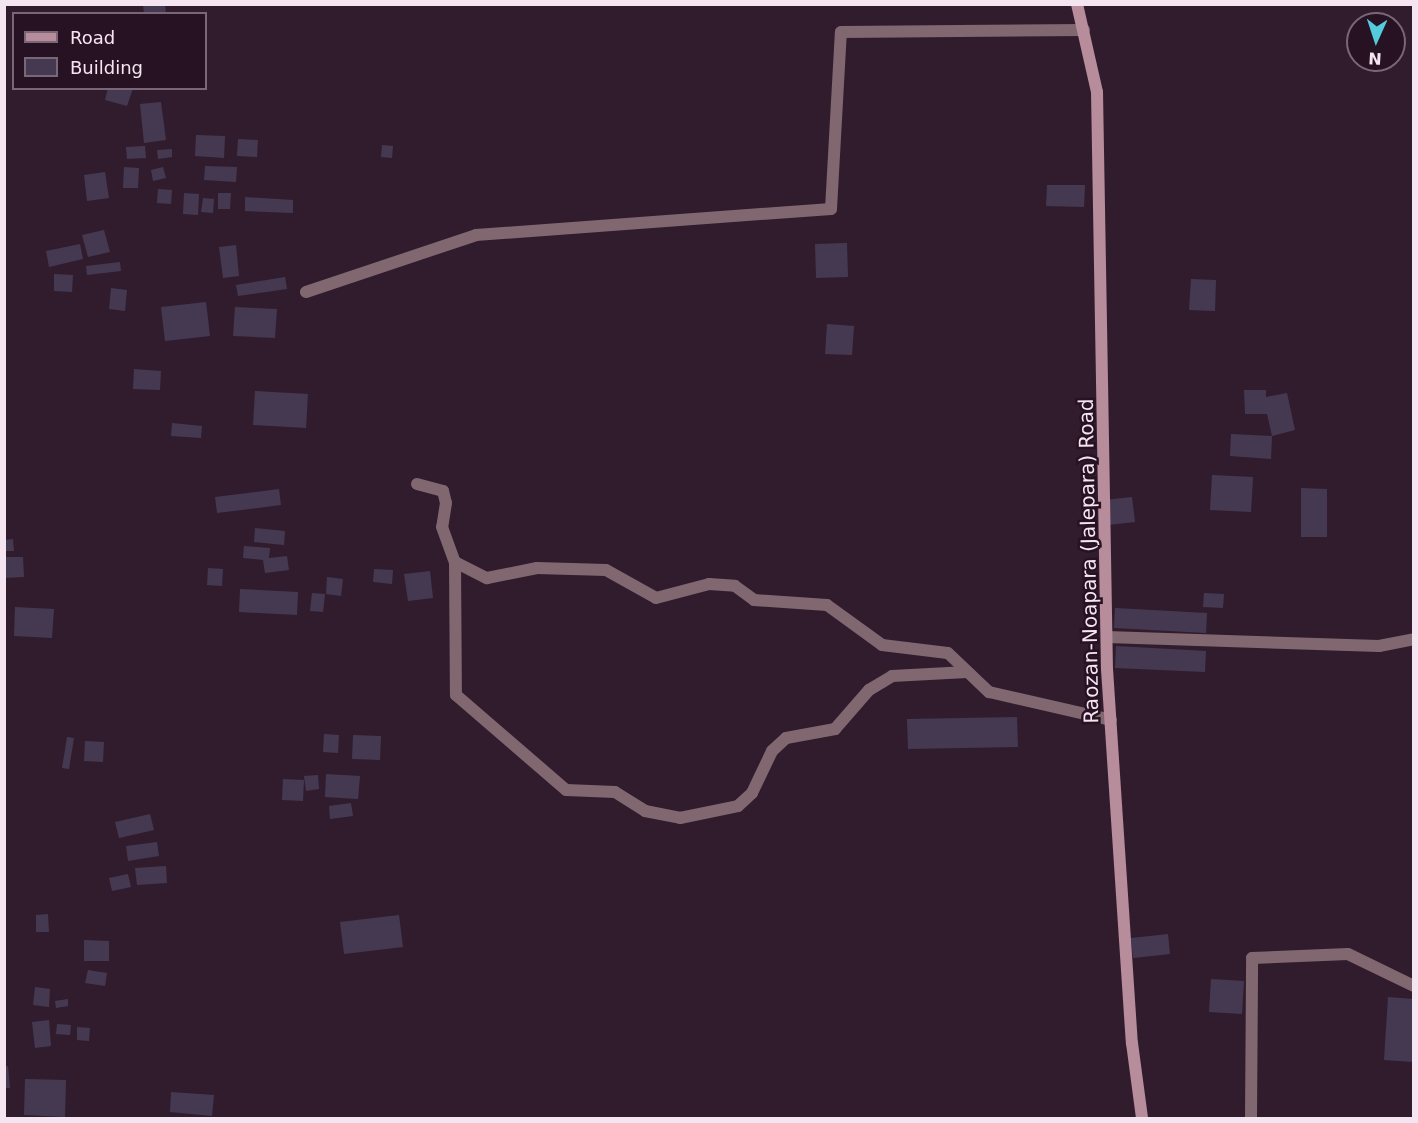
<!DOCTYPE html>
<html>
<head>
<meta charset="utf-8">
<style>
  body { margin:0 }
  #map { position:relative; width:1418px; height:1123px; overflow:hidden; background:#311c2e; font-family:"DejaVu Sans",sans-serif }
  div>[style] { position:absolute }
  .building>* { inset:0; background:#453952 }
  .street>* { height:12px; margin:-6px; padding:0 6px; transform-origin:6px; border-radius:6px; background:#816770 }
  .secondary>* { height:12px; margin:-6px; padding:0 6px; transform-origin:6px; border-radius:6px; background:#b78c9b }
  span { translate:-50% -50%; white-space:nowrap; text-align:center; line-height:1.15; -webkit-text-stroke:5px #271224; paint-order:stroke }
  .street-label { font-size:20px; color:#f4e5f1 }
  .frame { position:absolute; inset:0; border:6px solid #f4e5f1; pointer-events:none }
  .legend { position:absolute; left:12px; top:12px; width:195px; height:78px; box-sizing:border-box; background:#271224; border:2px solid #796676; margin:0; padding:8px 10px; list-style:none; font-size:18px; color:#f4e5f1 }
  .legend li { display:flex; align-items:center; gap:12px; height:30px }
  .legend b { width:30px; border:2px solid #796676 }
  .north { position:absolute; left:1346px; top:12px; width:60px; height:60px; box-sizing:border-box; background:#271224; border:2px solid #796676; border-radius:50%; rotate:183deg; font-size:16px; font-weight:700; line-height:24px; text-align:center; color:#f4e5f1 }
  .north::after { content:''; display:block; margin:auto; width:21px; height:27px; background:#54cadd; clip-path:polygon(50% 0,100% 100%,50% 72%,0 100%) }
</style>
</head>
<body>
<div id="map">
  <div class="building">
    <div style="clip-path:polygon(143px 4px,165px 4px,166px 14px,144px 14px)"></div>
    <div style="clip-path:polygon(108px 88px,133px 88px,127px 106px,105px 100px)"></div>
    <div style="clip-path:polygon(161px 102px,166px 140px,144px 143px,140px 104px)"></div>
    <div style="clip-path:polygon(196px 135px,225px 136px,224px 158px,195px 156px)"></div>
    <div style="clip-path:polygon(238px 139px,258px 140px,257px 157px,237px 156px)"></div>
    <div style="clip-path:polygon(382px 145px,393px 146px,392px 158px,381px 157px)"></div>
    <div style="clip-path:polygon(145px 146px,146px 158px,127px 159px,126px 147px)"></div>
    <div style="clip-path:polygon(172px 149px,172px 157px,158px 159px,157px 150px)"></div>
    <div style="clip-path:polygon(205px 166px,237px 167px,236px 182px,204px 180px)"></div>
    <div style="clip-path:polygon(124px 167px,139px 168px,138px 188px,123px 188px)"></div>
    <div style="clip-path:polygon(163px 167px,166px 178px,153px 181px,151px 170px)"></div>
    <div style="clip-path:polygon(105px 172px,109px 198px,87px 201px,84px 175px)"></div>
    <div style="clip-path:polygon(1047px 185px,1085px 185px,1084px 207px,1046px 206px)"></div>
    <div style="clip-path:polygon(158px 189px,172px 190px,171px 204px,157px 203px)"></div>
    <div style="clip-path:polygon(184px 193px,199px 194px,198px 215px,183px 214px)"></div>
    <div style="clip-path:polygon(218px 193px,231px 193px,230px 209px,218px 209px)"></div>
    <div style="clip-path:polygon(245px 197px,293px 200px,293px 213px,245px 211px)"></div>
    <div style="clip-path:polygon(203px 198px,214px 199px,213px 213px,201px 212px)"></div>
    <div style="clip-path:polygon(104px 230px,110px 252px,88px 257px,82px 235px)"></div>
    <div style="clip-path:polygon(847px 243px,848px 277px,816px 278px,815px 244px)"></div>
    <div style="clip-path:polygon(80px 244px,83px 259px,49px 267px,46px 251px)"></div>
    <div style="clip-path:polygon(236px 245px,239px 276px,223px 278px,219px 247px)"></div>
    <div style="clip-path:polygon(120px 262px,121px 271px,87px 275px,86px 266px)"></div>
    <div style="clip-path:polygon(54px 274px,73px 275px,72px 292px,54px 291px)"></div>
    <div style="clip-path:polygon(285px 277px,287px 289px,238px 296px,236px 285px)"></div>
    <div style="clip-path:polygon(1191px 279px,1216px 280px,1215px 311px,1189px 310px)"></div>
    <div style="clip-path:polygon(111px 288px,127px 290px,125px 311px,109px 309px)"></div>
    <div style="clip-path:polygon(206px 302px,210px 336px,165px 341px,161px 307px)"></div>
    <div style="clip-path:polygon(235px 307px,277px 309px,275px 338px,233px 336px)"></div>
    <div style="clip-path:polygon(827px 324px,854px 326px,852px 355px,825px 354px)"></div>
    <div style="clip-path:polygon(134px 369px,161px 371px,160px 390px,133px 389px)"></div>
    <div style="clip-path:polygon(1244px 390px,1266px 390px,1266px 397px,1287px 393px,1295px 430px,1272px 436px,1267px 414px,1245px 414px)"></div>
    <div style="clip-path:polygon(255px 391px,308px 394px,306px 428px,253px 425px)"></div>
    <div style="clip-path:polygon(172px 423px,202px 426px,201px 438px,171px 436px)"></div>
    <div style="clip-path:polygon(1231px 434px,1272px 436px,1271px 459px,1230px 456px)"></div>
    <div style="clip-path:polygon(1212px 475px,1253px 477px,1251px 512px,1210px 510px)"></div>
    <div style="clip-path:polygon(1301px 488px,1327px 489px,1327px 537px,1301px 537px)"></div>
    <div style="clip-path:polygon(279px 489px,281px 505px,217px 513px,215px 497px)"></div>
    <div style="clip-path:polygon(1132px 497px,1135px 522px,1108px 525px,1105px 500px)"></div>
    <div style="clip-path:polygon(255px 528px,285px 531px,284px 545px,254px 542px)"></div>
    <div style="clip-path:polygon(13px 539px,14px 551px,4px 551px,4px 540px)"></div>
    <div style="clip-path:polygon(244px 546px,270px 548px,269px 558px,287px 556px,289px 570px,265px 573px,263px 560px,243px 558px)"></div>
    <div style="clip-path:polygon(5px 557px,23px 557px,24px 577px,5px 578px)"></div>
    <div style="clip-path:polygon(208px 568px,223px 569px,222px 586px,207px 585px)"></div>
    <div style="clip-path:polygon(374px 569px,393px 570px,392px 584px,373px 582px)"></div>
    <div style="clip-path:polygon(430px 571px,433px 598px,408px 601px,404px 574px)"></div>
    <div style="clip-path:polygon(327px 577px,343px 579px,341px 596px,326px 594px)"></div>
    <div style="clip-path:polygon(240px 589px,298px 592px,297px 615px,239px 612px)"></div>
    <div style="clip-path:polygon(312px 593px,325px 594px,323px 612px,310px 611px)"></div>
    <div style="clip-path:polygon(1204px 593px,1224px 594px,1223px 608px,1203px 607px)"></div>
    <div style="clip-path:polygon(15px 607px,54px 609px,52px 638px,14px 636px)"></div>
    <div style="clip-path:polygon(1115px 608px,1207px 613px,1206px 633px,1114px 628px)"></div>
    <div style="clip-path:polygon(1116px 646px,1206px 651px,1205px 672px,1115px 668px)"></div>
    <div style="clip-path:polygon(1017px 717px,1018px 747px,908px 749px,907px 719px)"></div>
    <div style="clip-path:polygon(324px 734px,339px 735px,338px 753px,323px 752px)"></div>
    <div style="clip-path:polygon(353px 735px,381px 736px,380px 760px,352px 759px)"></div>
    <div style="clip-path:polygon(67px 737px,74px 738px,69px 769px,62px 768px)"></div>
    <div style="clip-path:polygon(85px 741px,104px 742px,103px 762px,84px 761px)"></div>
    <div style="clip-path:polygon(326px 774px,360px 776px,358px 799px,325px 797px)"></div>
    <div style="clip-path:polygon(318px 775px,319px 789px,306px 791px,304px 776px)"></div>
    <div style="clip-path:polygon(283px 779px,304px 780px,303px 801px,282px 800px)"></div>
    <div style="clip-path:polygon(351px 803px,353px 816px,330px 819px,329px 806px)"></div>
    <div style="clip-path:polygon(150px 814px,154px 830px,119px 838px,115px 822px)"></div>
    <div style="clip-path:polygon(157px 842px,159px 856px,128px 861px,126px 846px)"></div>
    <div style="clip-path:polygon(166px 866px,167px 883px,137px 885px,135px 868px)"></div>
    <div style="clip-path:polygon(128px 874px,131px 887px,112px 891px,109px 878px)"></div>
    <div style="clip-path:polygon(48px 914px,49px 932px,36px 932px,36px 915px)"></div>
    <div style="clip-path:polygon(399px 915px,403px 947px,344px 954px,340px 922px)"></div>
    <div style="clip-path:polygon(1168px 934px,1170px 954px,1133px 958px,1131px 938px)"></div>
    <div style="clip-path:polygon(84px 940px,109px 941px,109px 961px,84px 961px)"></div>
    <div style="clip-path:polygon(88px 970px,107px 973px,105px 986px,85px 983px)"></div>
    <div style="clip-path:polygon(1211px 979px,1244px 981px,1242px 1014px,1209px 1012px)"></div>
    <div style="clip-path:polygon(35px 987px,50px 989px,49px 1007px,33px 1005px)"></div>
    <div style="clip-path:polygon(1388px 997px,1413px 999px,1413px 1062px,1384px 1060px)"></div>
    <div style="clip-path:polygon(68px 999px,68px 1006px,56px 1008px,55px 1001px)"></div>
    <div style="clip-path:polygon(49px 1020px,51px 1046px,35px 1048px,32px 1022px)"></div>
    <div style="clip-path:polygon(57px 1024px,71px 1025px,70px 1035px,56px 1034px)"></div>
    <div style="clip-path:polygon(77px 1027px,90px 1028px,89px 1041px,77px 1040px)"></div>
    <div style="clip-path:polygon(8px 1066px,10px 1088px,4px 1088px,4px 1067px)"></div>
    <div style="clip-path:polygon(25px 1079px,66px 1080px,65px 1117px,24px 1115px)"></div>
    <div style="clip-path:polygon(171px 1092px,214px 1095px,212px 1116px,170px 1112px)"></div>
  </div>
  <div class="street">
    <div style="left:306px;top:292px;width:179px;rotate:-18.5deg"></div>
    <div style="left:476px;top:235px;width:356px;rotate:-4.2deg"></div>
    <div style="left:831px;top:209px;width:177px;rotate:-86.8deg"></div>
    <div style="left:841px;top:32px;width:243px;rotate:-0.5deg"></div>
    <div style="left:417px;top:484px;width:27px;rotate:15deg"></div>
    <div style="left:443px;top:491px;width:12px;rotate:76deg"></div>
    <div style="left:446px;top:503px;width:24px;rotate:99deg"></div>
    <div style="left:442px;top:527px;width:37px;rotate:70deg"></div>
    <div style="left:455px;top:562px;width:133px;rotate:89.6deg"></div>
    <div style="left:456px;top:695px;width:145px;rotate:40.8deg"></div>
    <div style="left:566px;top:790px;width:49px;rotate:2.3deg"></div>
    <div style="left:615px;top:792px;width:36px;rotate:32deg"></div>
    <div style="left:645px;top:811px;width:36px;rotate:11deg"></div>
    <div style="left:680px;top:818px;width:59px;rotate:-11.7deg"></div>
    <div style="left:738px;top:806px;width:19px;rotate:-43deg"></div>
    <div style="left:752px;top:793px;width:47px;rotate:-64.5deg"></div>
    <div style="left:772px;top:751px;width:19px;rotate:-43deg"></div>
    <div style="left:786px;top:738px;width:50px;rotate:-10.4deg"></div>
    <div style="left:835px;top:729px;width:52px;rotate:-48.9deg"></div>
    <div style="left:869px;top:690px;width:27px;rotate:-31deg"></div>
    <div style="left:892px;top:676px;width:75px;rotate:-3.1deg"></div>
    <div style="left:455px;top:562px;width:36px;rotate:27deg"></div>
    <div style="left:487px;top:578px;width:51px;rotate:-11.3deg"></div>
    <div style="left:537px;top:568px;width:69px;rotate:1.7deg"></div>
    <div style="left:606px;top:570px;width:57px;rotate:29.2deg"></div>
    <div style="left:656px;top:598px;width:55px;rotate:-14.8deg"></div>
    <div style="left:709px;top:584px;width:26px;rotate:4deg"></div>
    <div style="left:735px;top:586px;width:24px;rotate:36deg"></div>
    <div style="left:754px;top:600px;width:73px;rotate:3.9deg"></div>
    <div style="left:827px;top:605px;width:68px;rotate:36deg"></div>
    <div style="left:882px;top:645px;width:66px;rotate:6.9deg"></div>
    <div style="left:948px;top:653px;width:57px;rotate:43.6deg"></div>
    <div style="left:989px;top:692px;width:125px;rotate:12.9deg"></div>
    <div style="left:1107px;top:637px;width:272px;rotate:1.9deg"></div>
    <div style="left:1379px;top:646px;width:36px;rotate:-11deg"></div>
    <div style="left:1251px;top:1118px;width:160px;rotate:-89.6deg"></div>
    <div style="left:1252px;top:958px;width:96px;rotate:-2.4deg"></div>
    <div style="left:1348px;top:954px;width:73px;rotate:25.9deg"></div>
  </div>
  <div class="secondary">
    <div style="left:1077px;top:4px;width:90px;rotate:77.2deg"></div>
    <div style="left:1097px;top:92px;width:577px;rotate:89.01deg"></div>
    <div style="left:1107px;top:669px;width:375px;rotate:86.2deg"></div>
    <div style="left:1132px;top:1043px;width:76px;rotate:82.4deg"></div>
  </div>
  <div class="street-label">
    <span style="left:1089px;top:561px;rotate:-91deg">Raozan-Noapara (Jalepara) Road</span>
  </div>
  <div class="frame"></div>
  <ul class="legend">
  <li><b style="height:8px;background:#b78c9b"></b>Road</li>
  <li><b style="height:16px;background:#453952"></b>Building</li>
  </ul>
  <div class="north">N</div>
</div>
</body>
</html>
